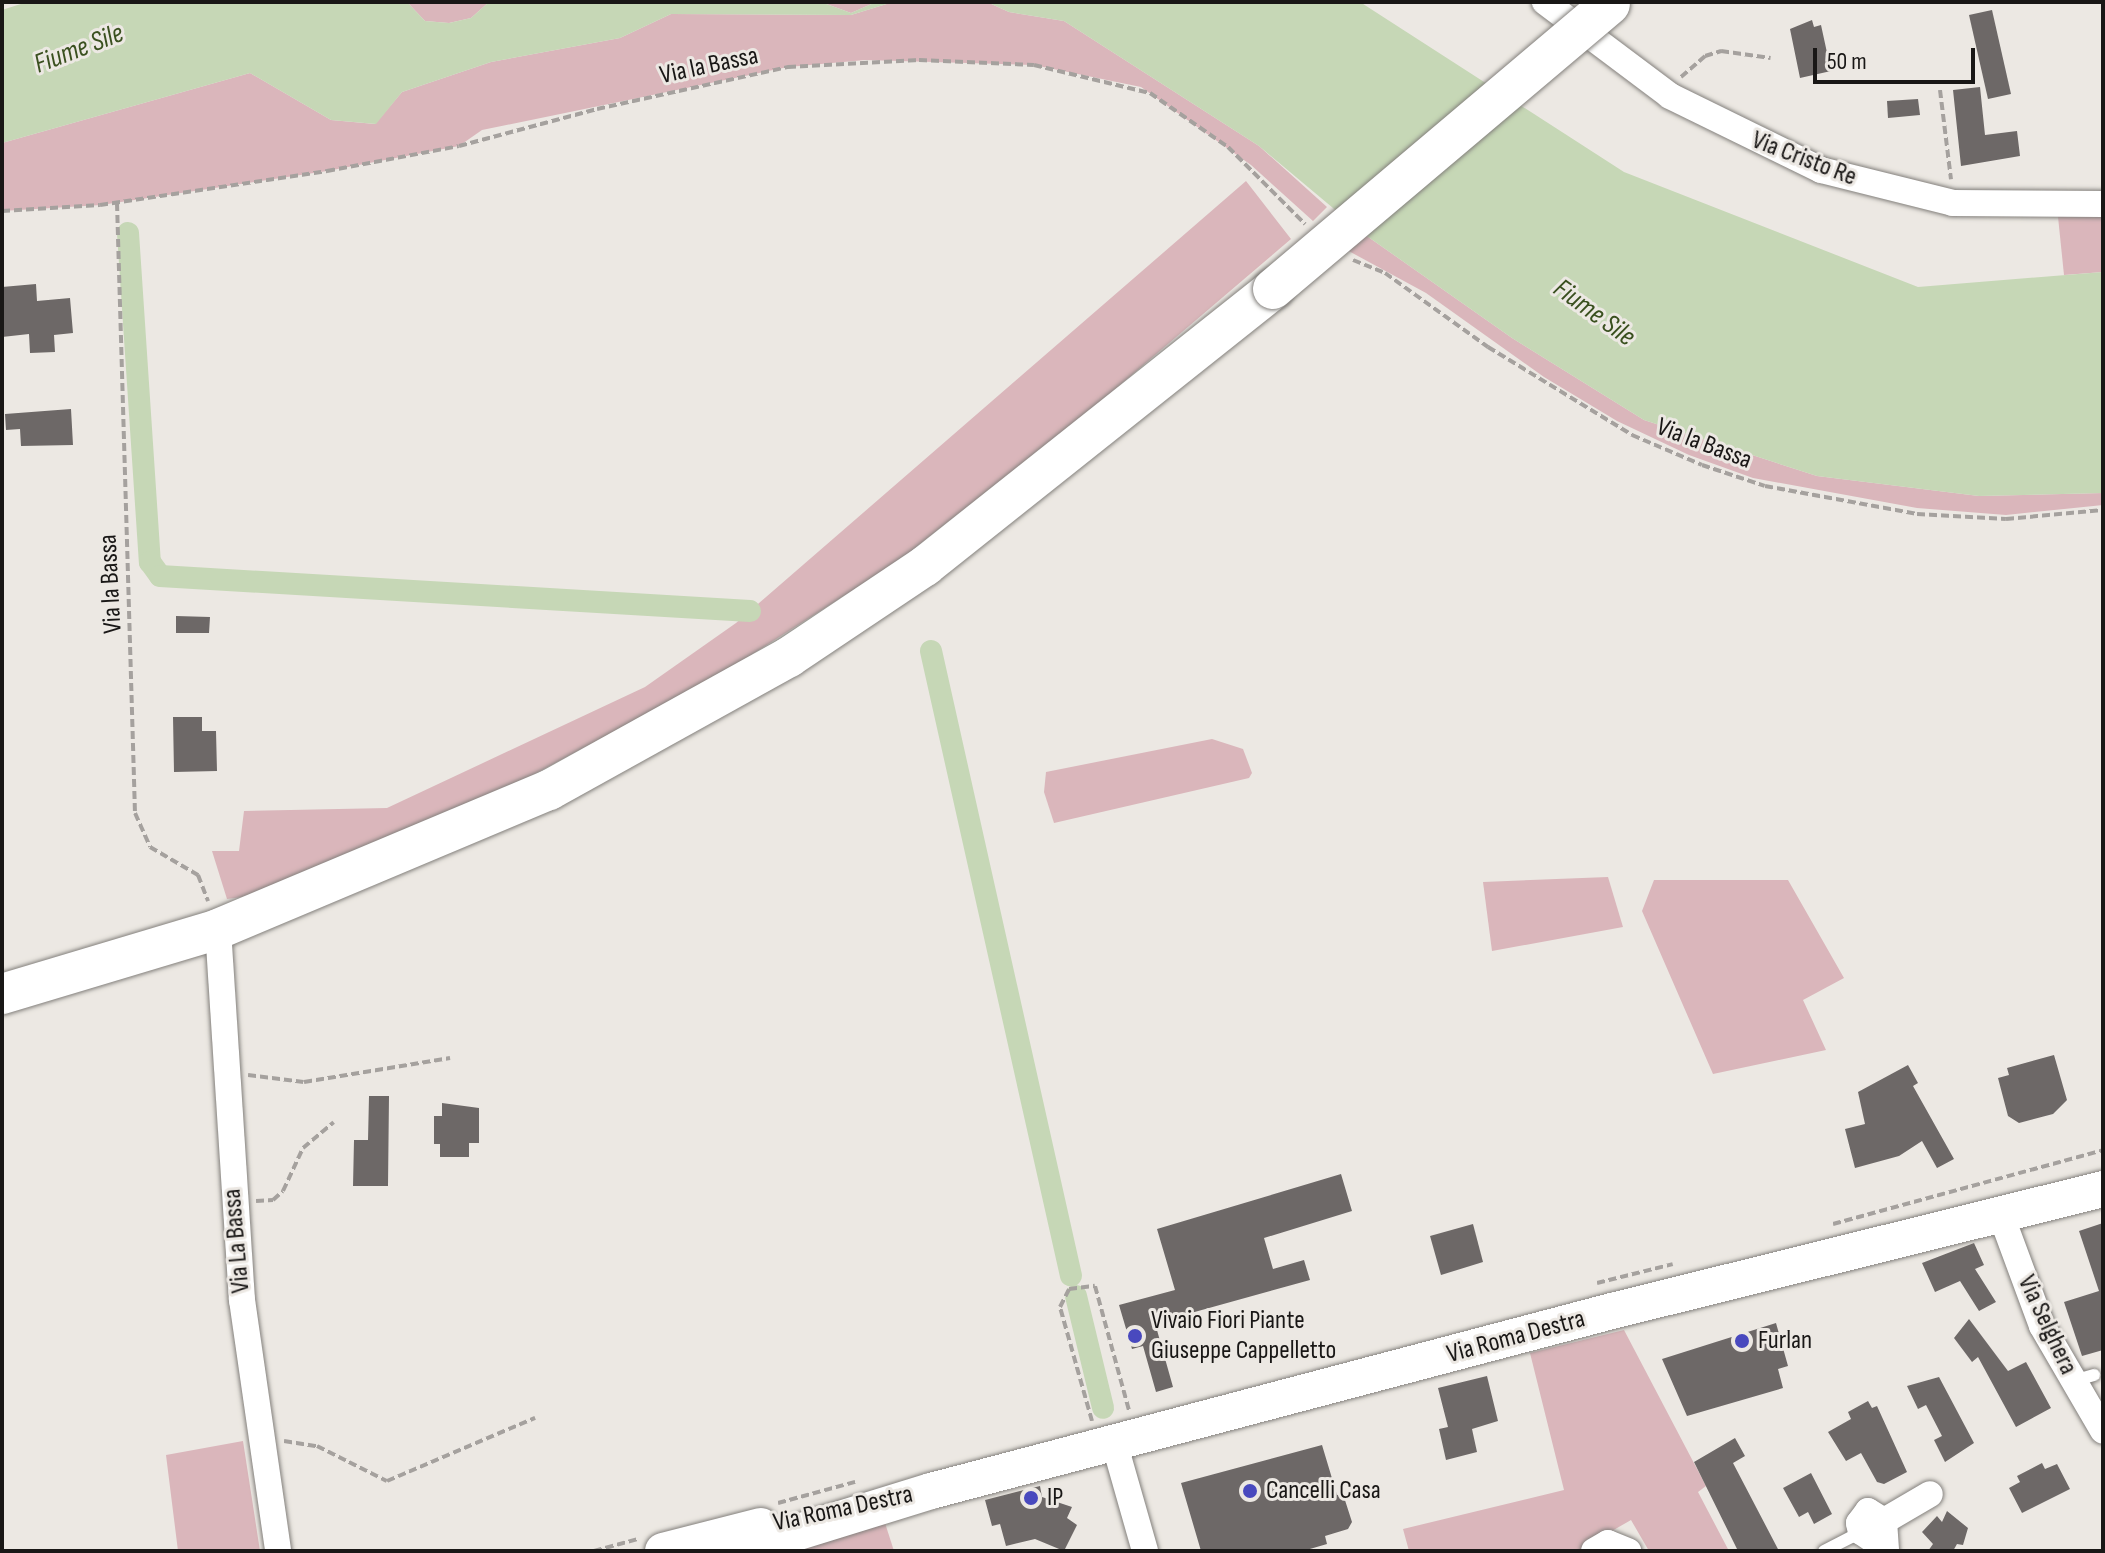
<!DOCTYPE html>
<html>
<head>
<meta charset="utf-8">
<style>
  body { margin:0 }
  #map { position:relative; width:2105px; height:1553px; overflow:hidden; background:#ece8e3; font-family:"Sofia Sans Condensed",sans-serif }
  div>[style] { position:absolute }
  .green>* { inset:0; background:#dab6bb }
  .water>* { inset:0; background:#c6d7b6 }
  .canal>* { height:22px; margin:-11px; padding:0 11px; transform-origin:11px; border-radius:11px; background:#c6d7b6 }
  .building>* { inset:0; background:#6d6867 }
  .path>* { height:4px; margin-top:-2px; transform-origin:0; background:repeating-linear-gradient(90deg,#a5a19e 0 8px,transparent 0 12px) }
  .roads { filter:drop-shadow(0 0 2px #83807c) drop-shadow(0 0 2px #83807c) }
  .lane>* { height:12px; margin:-6px; padding:0 6px; transform-origin:6px; border-radius:6px; background:#fff }
  .street>* { height:26px; margin:-13px; padding:0 13px; transform-origin:13px; border-radius:13px; background:#fff }
  .secondary>* { height:36px; margin:-18px; padding:0 18px; transform-origin:18px; border-radius:18px; background:#fff }
  .primary>* { height:40px; margin:-20px; padding:0 20px; transform-origin:20px; border-radius:20px; background:#fff }
  .bridges { filter:drop-shadow(0 0 2px #83807c) drop-shadow(0 0 2px #83807c) }
  .primary-bridge>* { height:40px; margin:-20px; padding:0 20px; transform-origin:20px; border-radius:20px; background:#fff }
  .dots>* { width:22px; height:22px; translate:-50% -50%; box-sizing:border-box; border:4px solid #ece8e3; border-radius:50% }
  span { translate:-50% -50%; white-space:nowrap; text-align:center; line-height:1.15; -webkit-text-stroke:6px #ece8e3; paint-order:stroke }
  .street-label { font-size:26px; color:#191716 }
  .poi-label { font-size:26px; color:#191716 }
  .left { translate:0 -50%; text-align:left }
  .water-label { font-size:28px; color:#3a501f; font-style:italic }
  .frame { position:absolute; inset:0; border:4px solid #191716; pointer-events:none }
  .scale { position:absolute; left:1813px; top:48px; width:162px; height:36px; box-sizing:border-box; border:4px solid #191716; border-top:0; padding-left:10px; font-size:24px; line-height:28px; white-space:nowrap; color:#191716; -webkit-text-stroke:6px #ece8e3; paint-order:stroke }
</style>
</head>
<body>
<div id="map">
  <div class="green">
    <div style="clip-path:polygon(407px 2px,489px 2px,471px 18px,449px 23px,425px 21px)"></div>
    <div style="clip-path:polygon(821px 2px,876px 2px,851px 13px)"></div>
    <div style="clip-path:polygon(893px 2px,987px 2px,1009px 12px,1064px 21px,1259px 146px,1327px 207px,1313px 221px,1251px 165px,1141px 87px,1034px 65px,865px 60px,788px 67px,482px 130px,459px 146px,327px 171px,101px 205px,2px 211px,2px 143px,250px 73px,331px 120px,375px 124px,402px 92px,491px 62px,620px 38px,671px 14px,851px 15px)"></div>
    <div style="clip-path:polygon(1246px 181px,1291px 239px,1093px 408px,897px 562px,718px 676px,484px 801px,258px 895px,227px 899px,212px 851px,239px 851px,244px 811px,387px 808px,645px 687px,736px 623px)"></div>
    <div style="clip-path:polygon(2103px 204px,2103px 272px,2064px 275px,2057px 207px)"></div>
    <div style="clip-path:polygon(1364px 234px,1512px 338px,1644px 420px,1817px 476px,1979px 496px,2103px 493px,2103px 505px,2006px 515px,1917px 508px,1753px 478px,1689px 455px,1617px 421px,1544px 377px,1426px 293px,1345px 249px)"></div>
    <div style="clip-path:polygon(1212px 739px,1243px 749px,1252px 773px,1249px 778px,1054px 823px,1044px 792px,1046px 772px)"></div>
    <div style="clip-path:polygon(1608px 877px,1623px 927px,1492px 951px,1483px 882px)"></div>
    <div style="clip-path:polygon(1654px 880px,1788px 880px,1844px 978px,1803px 1000px,1826px 1050px,1713px 1074px,1642px 911px)"></div>
    <div style="clip-path:polygon(1624px 1330px,1706px 1486px,1698px 1492px,1729px 1551px,1649px 1551px,1631px 1520px,1577px 1551px,1409px 1551px,1403px 1529px,1564px 1490px,1530px 1353px)"></div>
    <div style="clip-path:polygon(243px 1441px,260px 1551px,178px 1551px,166px 1455px)"></div>
    <div style="clip-path:polygon(885px 1523px,894px 1551px,787px 1551px)"></div>
  </div>
  <div class="water">
    <div style="clip-path:polygon(27px 2px,407px 2px,425px 21px,449px 23px,471px 18px,489px 2px,821px 2px,851px 13px,876px 2px,893px 2px,851px 15px,671px 14px,620px 38px,491px 62px,402px 92px,376px 124px,331px 120px,250px 73px,2px 143px,2px 10px)"></div>
    <div style="clip-path:polygon(987px 2px,1360px 2px,1624px 172px,1918px 287px,2103px 272px,2103px 493px,1979px 496px,1817px 476px,1644px 420px,1512px 338px,1364px 234px,1259px 146px,1064px 21px,1009px 12px)"></div>
  </div>
  <div class="canal">
    <div style="left:128px;top:233px;width:330px;rotate:86.2deg"></div>
    <div style="left:150px;top:562px;width:17px;rotate:54deg"></div>
    <div style="left:160px;top:576px;width:591px;rotate:3.39deg"></div>
    <div style="left:931px;top:651px;width:640px;rotate:77.37deg"></div>
    <div style="left:1076px;top:1296px;width:115px;rotate:76.4deg"></div>
  </div>
  <div class="building">
    <div style="clip-path:polygon(1992px 10px,2011px 94px,1988px 99px,1969px 15px)"></div>
    <div style="clip-path:polygon(1812px 20px,1814px 27px,1821px 25px,1831px 71px,1800px 78px,1790px 29px)"></div>
    <div style="clip-path:polygon(1980px 87px,1985px 135px,2017px 131px,2020px 156px,1961px 166px,1953px 90px)"></div>
    <div style="clip-path:polygon(1918px 99px,1920px 115px,1888px 118px,1887px 101px)"></div>
    <div style="clip-path:polygon(36px 284px,37px 301px,70px 298px,73px 333px,54px 335px,55px 352px,30px 353px,29px 334px,2px 337px,2px 287px)"></div>
    <div style="clip-path:polygon(71px 409px,73px 445px,21px 446px,20px 429px,6px 430px,5px 414px)"></div>
    <div style="clip-path:polygon(176px 616px,210px 617px,209px 633px,176px 633px)"></div>
    <div style="clip-path:polygon(173px 717px,202px 717px,202px 731px,216px 731px,217px 771px,174px 772px)"></div>
    <div style="clip-path:polygon(2054px 1055px,2067px 1100px,2053px 1114px,2019px 1123px,2008px 1116px,1998px 1078px,2009px 1075px,2007px 1068px)"></div>
    <div style="clip-path:polygon(1908px 1065px,1918px 1083px,1913px 1086px,1954px 1159px,1937px 1168px,1922px 1141px,1899px 1156px,1855px 1168px,1845px 1129px,1865px 1124px,1858px 1092px)"></div>
    <div style="clip-path:polygon(369px 1096px,389px 1096px,388px 1186px,353px 1186px,354px 1140px,368px 1140px)"></div>
    <div style="clip-path:polygon(442px 1103px,479px 1108px,479px 1143px,469px 1143px,469px 1157px,440px 1157px,440px 1144px,434px 1144px,434px 1116px,442px 1116px)"></div>
    <div style="clip-path:polygon(1341px 1174px,1352px 1211px,1264px 1238px,1273px 1269px,1304px 1260px,1310px 1280px,1155px 1323px,1173px 1387px,1156px 1392px,1143px 1346px,1132px 1349px,1119px 1305px,1175px 1290px,1157px 1229px)"></div>
    <div style="clip-path:polygon(2103px 1223px,2103px 1350px,2082px 1356px,2064px 1302px,2099px 1291px,2079px 1231px)"></div>
    <div style="clip-path:polygon(1473px 1224px,1483px 1262px,1441px 1275px,1430px 1236px)"></div>
    <div style="clip-path:polygon(1974px 1243px,1984px 1265px,1975px 1269px,1996px 1302px,1979px 1311px,1960px 1281px,1935px 1292px,1922px 1263px)"></div>
    <div style="clip-path:polygon(1969px 1319px,2008px 1371px,2026px 1362px,2051px 1408px,2016px 1427px,1978px 1357px,1972px 1362px,1954px 1338px)"></div>
    <div style="clip-path:polygon(1776px 1323px,1788px 1366px,1778px 1369px,1783px 1388px,1687px 1416px,1662px 1359px)"></div>
    <div style="clip-path:polygon(1487px 1376px,1498px 1421px,1472px 1429px,1477px 1452px,1446px 1460px,1439px 1429px,1448px 1427px,1438px 1388px)"></div>
    <div style="clip-path:polygon(1939px 1377px,1974px 1443px,1945px 1462px,1934px 1440px,1942px 1436px,1926px 1405px,1918px 1409px,1907px 1386px)"></div>
    <div style="clip-path:polygon(1868px 1401px,1872px 1408px,1877px 1406px,1907px 1472px,1884px 1484px,1877px 1482px,1861px 1453px,1846px 1461px,1828px 1432px,1851px 1419px,1848px 1412px)"></div>
    <div style="clip-path:polygon(1735px 1438px,1745px 1456px,1733px 1463px,1779px 1551px,1738px 1551px,1694px 1462px)"></div>
    <div style="clip-path:polygon(1322px 1445px,1337px 1495px,1343px 1494px,1352px 1522px,1348px 1529px,1325px 1536px,1327px 1544px,1303px 1551px,1201px 1551px,1181px 1483px)"></div>
    <div style="clip-path:polygon(2042px 1463px,2045px 1469px,2057px 1464px,2070px 1489px,2022px 1513px,2009px 1488px,2020px 1482px,2017px 1476px)"></div>
    <div style="clip-path:polygon(1811px 1473px,1832px 1514px,1814px 1524px,1808px 1512px,1799px 1517px,1783px 1488px)"></div>
    <div style="clip-path:polygon(1040px 1486px,1042px 1497px,1072px 1507px,1067px 1518px,1077px 1525px,1064px 1551px,1035px 1539px,1006px 1546px,1000px 1524px,992px 1526px,985px 1500px)"></div>
    <div style="clip-path:polygon(1947px 1511px,1968px 1528px,1963px 1545px,1957px 1544px,1953px 1551px,1928px 1551px,1933px 1544px,1922px 1532px,1937px 1516px,1942px 1522px)"></div>
  </div>
  <div class="path">
    <div style="left:1681px;top:77px;width:32px;rotate:-41deg"></div>
    <div style="left:1705px;top:56px;width:17px;rotate:-17deg"></div>
    <div style="left:1721px;top:51px;width:50px;rotate:8deg"></div>
    <div style="left:1940px;top:90px;width:90px;rotate:83deg"></div>
    <div style="left:117px;top:203px;width:610px;rotate:88.31deg"></div>
    <div style="left:135px;top:813px;width:37px;rotate:66deg"></div>
    <div style="left:150px;top:847px;width:56px;rotate:30.3deg"></div>
    <div style="left:198px;top:875px;width:28px;rotate:69deg"></div>
    <div style="left:2px;top:211px;width:98px;rotate:-3.5deg"></div>
    <div style="left:100px;top:205px;width:230px;rotate:-8.5deg"></div>
    <div style="left:327px;top:171px;width:134px;rotate:-10.7deg"></div>
    <div style="left:459px;top:146px;width:143px;rotate:-15deg"></div>
    <div style="left:597px;top:109px;width:196px;rotate:-12.4deg"></div>
    <div style="left:788px;top:67px;width:131px;rotate:-3.1deg"></div>
    <div style="left:919px;top:60px;width:115px;rotate:2.5deg"></div>
    <div style="left:1034px;top:65px;width:119px;rotate:13.6deg"></div>
    <div style="left:1150px;top:93px;width:95px;rotate:34.7deg"></div>
    <div style="left:1228px;top:147px;width:109px;rotate:45deg"></div>
    <div style="left:1353px;top:260px;width:35px;rotate:22deg"></div>
    <div style="left:1385px;top:273px;width:127px;rotate:35.7deg"></div>
    <div style="left:1488px;top:347px;width:169px;rotate:31.4deg"></div>
    <div style="left:1632px;top:435px;width:76px;rotate:23.2deg"></div>
    <div style="left:1702px;top:465px;width:66px;rotate:18.4deg"></div>
    <div style="left:1765px;top:486px;width:155px;rotate:10.4deg"></div>
    <div style="left:1917px;top:514px;width:89px;rotate:3.2deg"></div>
    <div style="left:2006px;top:519px;width:97px;rotate:-5.3deg"></div>
    <div style="left:248px;top:1075px;width:56px;rotate:7.1deg"></div>
    <div style="left:304px;top:1082px;width:148px;rotate:-9.3deg"></div>
    <div style="left:256px;top:1201px;width:17px;rotate:-3deg"></div>
    <div style="left:273px;top:1200px;width:13px;rotate:-42deg"></div>
    <div style="left:283px;top:1191px;width:47px;rotate:-65.1deg"></div>
    <div style="left:303px;top:1148px;width:40px;rotate:-40deg"></div>
    <div style="left:1833px;top:1224px;width:280px;rotate:-15.3deg"></div>
    <div style="left:1597px;top:1283px;width:78px;rotate:-14deg"></div>
    <div style="left:1092px;top:1421px;width:118px;rotate:-105.7deg"></div>
    <div style="left:1060px;top:1307px;width:20px;rotate:-63deg"></div>
    <div style="left:1069px;top:1289px;width:26px;rotate:-7deg"></div>
    <div style="left:1095px;top:1286px;width:129px;rotate:74.7deg"></div>
    <div style="left:284px;top:1441px;width:33px;rotate:9deg"></div>
    <div style="left:317px;top:1446px;width:78px;rotate:26.6deg"></div>
    <div style="left:387px;top:1481px;width:161px;rotate:-23.1deg"></div>
    <div style="left:778px;top:1503px;width:80px;rotate:-15.3deg"></div>
    <div style="left:594px;top:1551px;width:46px;rotate:-15.3deg"></div>
  </div>
  <div class="roads">
    <div class="lane">
      <div style="left:2073px;top:1381px;width:22px;rotate:-16deg"></div>
      <div style="left:1824px;top:1551px;width:42px;rotate:-27.2deg"></div>
    </div>
    <div class="street">
      <div style="left:1545px;top:2px;width:156px;rotate:36.9deg"></div>
      <div style="left:1670px;top:96px;width:168px;rotate:26.1deg"></div>
      <div style="left:1821px;top:170px;width:136px;rotate:14deg"></div>
      <div style="left:1953px;top:203px;width:150px;rotate:0.4deg"></div>
      <div style="left:218px;top:929px;width:372px;rotate:86.3deg"></div>
      <div style="left:242px;top:1300px;width:254px;rotate:81.8deg"></div>
      <div style="left:2001px;top:1215px;width:118px;rotate:69.7deg"></div>
      <div style="left:2042px;top:1326px;width:121px;rotate:59.8deg"></div>
      <div style="left:1114px;top:1442px;width:113px;rotate:74.1deg"></div>
      <div style="left:1884px;top:1521px;width:53px;rotate:-30.4deg"></div>
      <div style="left:1885px;top:1548px;width:29px;rotate:-146deg"></div>
      <div style="left:1861px;top:1532px;width:9px;rotate:-103deg"></div>
      <div style="left:1859px;top:1523px;width:15px;rotate:-53deg"></div>
      <div style="left:1868px;top:1511px;width:19px;rotate:32deg"></div>
      <div style="left:1884px;top:1521px;width:30px;rotate:86deg"></div>
      <div style="left:1594px;top:1551px;width:16px;rotate:-30deg"></div>
      <div style="left:1608px;top:1543px;width:22px;rotate:22deg"></div>
    </div>
    <div class="secondary">
      <div style="left:663px;top:1551px;width:101px;rotate:-14.3deg"></div>
      <div style="left:737px;top:1551px;width:203px;rotate:-17.2deg"></div>
      <div style="left:931px;top:1491px;width:704px;rotate:-14.81deg"></div>
      <div style="left:1612px;top:1311px;width:506px;rotate:-13.95deg"></div>
    </div>
    <div class="primary">
      <div style="left:2px;top:994px;width:226px;rotate:-16.7deg"></div>
      <div style="left:218px;top:929px;width:359px;rotate:-22.8deg"></div>
      <div style="left:549px;top:790px;width:274px;rotate:-29deg"></div>
      <div style="left:789px;top:657px;width:164px;rotate:-33.8deg"></div>
      <div style="left:925px;top:566px;width:445px;rotate:-38.5deg"></div>
    </div>
  </div>
  <div class="bridges">
    <div class="primary-bridge">
      <div style="left:1273px;top:289px;width:441px;rotate:-40.2deg"></div>
    </div>
  </div>
  <div class="dots">
    <div style="left:1135px;top:1336px;background:#4949be"></div>
    <div style="left:1742px;top:1341px;background:#4949be"></div>
    <div style="left:1250px;top:1491px;background:#4949be"></div>
    <div style="left:1031px;top:1498px;background:#4949be"></div>
  </div>
  <div class="street-label">
    <span style="left:709px;top:66px;rotate:-12deg">Via la Bassa</span>
    <span style="left:1804px;top:159px;rotate:21deg">Via Cristo Re</span>
    <span style="left:1704px;top:444px;rotate:21deg">Via la Bassa</span>
    <span style="left:111px;top:584px;rotate:-93deg">Via la Bassa</span>
    <span style="left:237px;top:1241px;rotate:-95deg">Via La Bassa</span>
    <span style="left:2047px;top:1325px;rotate:65deg">Via Selghera</span>
    <span style="left:1516px;top:1337px;rotate:-15deg">Via Roma Destra</span>
    <span style="left:843px;top:1509px;rotate:-12deg">Via Roma Destra</span>
  </div>
  <div class="poi-label">
    <span class="left" style="left:1151px;top:1336px">Vivaio Fiori Piante<br>Giuseppe Cappelletto</span>
    <span class="left" style="left:1758px;top:1341px">Furlan</span>
    <span class="left" style="left:1266px;top:1491px">Cancelli Casa</span>
    <span class="left" style="left:1047px;top:1498px">IP</span>
  </div>
  <div class="water-label">
    <span style="left:79px;top:49px;rotate:-21deg">Fiume Sile</span>
    <span style="left:1594px;top:313px;rotate:36deg">Fiume Sile</span>
  </div>
  <div class="frame"></div>
  <div class="scale">50 m</div>
</div>
</body>
</html>
